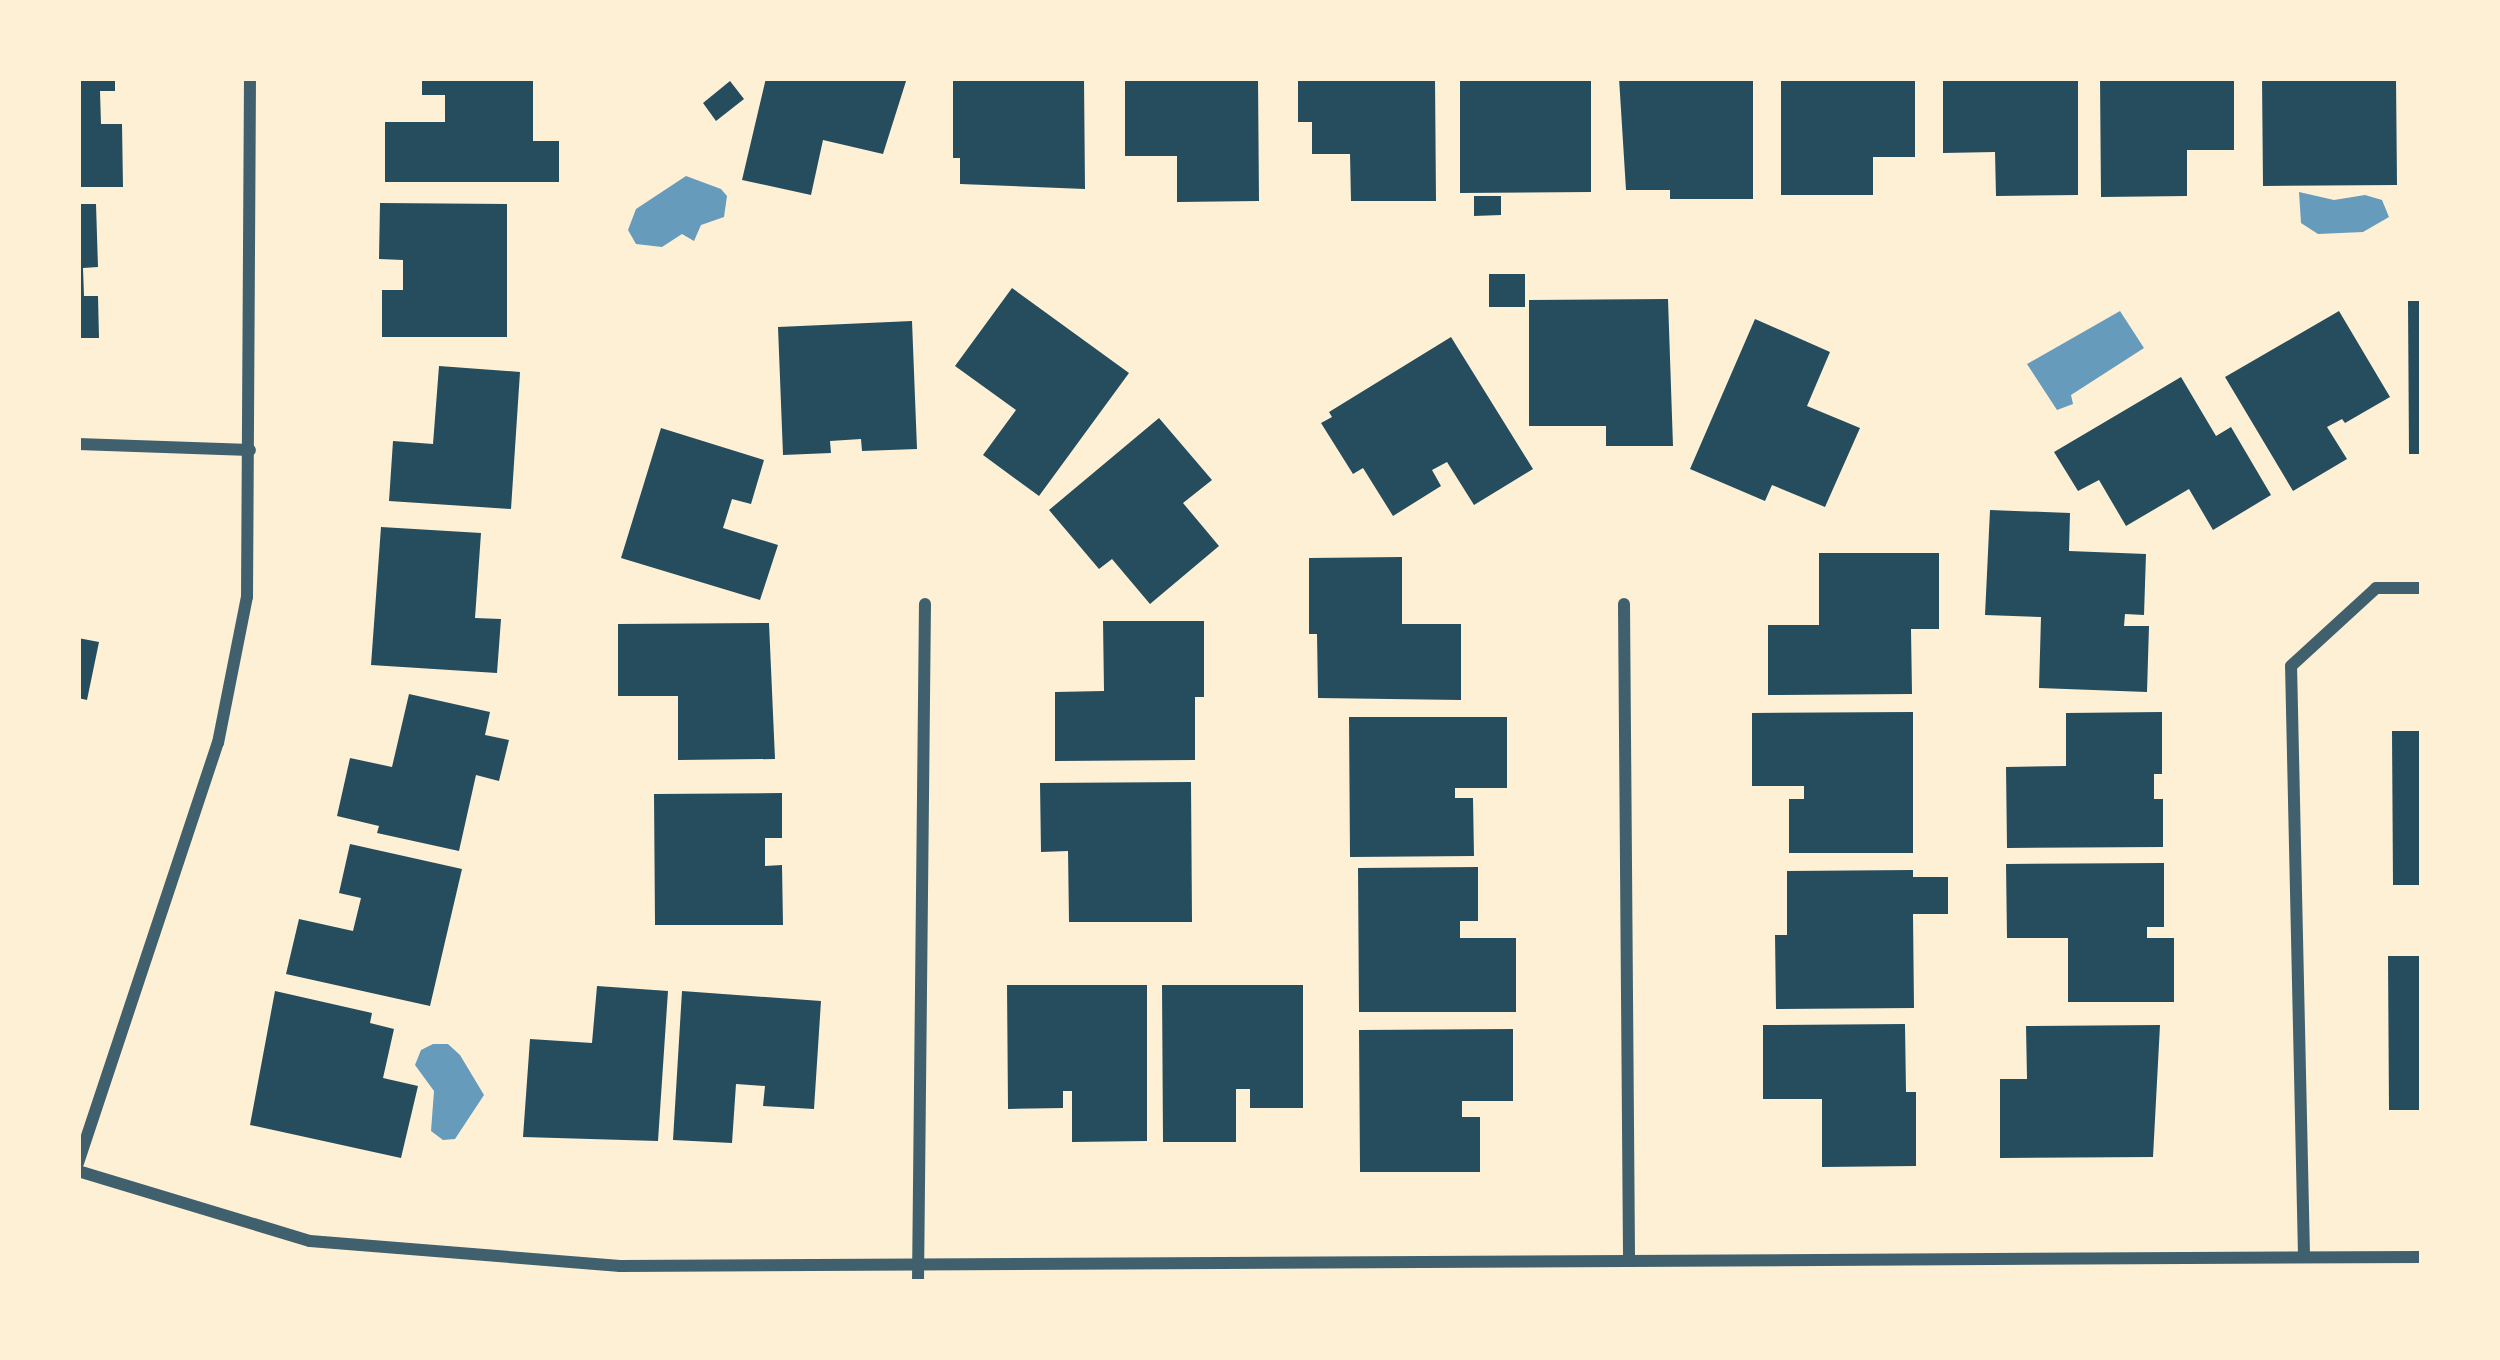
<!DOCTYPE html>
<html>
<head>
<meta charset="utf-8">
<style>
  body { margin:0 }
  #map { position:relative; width:2500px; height:1360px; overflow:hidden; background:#fdf0d5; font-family:Signika,sans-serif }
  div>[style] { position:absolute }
  .water>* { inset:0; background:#669bbc }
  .building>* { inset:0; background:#264d5e }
  .minor>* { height:12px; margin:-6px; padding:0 6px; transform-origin:6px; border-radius:6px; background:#3f606c }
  span { translate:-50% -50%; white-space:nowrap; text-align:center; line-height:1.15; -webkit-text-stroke:12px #fdf0d5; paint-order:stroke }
  .frame { position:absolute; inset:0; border:81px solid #fdf0d5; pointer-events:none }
</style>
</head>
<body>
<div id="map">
  <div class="water">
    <div style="clip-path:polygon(686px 176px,721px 189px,727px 196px,724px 217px,701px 225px,694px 241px,682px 234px,662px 247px,636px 244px,628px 230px,636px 209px)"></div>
    <div style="clip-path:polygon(2299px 192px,2334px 200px,2365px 195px,2382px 200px,2389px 217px,2363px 232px,2318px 234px,2301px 223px)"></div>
    <div style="clip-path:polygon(2120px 311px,2144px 348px,2071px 395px,2073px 404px,2057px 410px,2027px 364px)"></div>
    <div style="clip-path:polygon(433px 1044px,448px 1044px,460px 1055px,484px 1095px,455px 1139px,443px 1140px,431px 1131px,434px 1091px,415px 1065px,421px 1050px)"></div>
  </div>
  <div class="building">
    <div style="clip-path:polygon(78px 78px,115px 78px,115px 91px,100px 91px,101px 124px,122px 124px,123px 187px,78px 187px)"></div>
    <div style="clip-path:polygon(422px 78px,533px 78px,533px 141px,559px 141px,559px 182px,385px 182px,385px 122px,445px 122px,445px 95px,422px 95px)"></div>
    <div style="clip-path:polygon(766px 78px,907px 78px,883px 154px,823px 140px,811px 195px,742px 180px)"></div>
    <div style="clip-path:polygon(953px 78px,1084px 78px,1085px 189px,960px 184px,960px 158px,953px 158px)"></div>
    <div style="clip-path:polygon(1125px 78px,1258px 78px,1259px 201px,1177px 202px,1177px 156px,1125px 156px)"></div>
    <div style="clip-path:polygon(1298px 78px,1435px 78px,1436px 201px,1351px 201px,1350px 154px,1312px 154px,1312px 122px,1298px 122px)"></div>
    <div style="clip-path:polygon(1460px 78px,1591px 78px,1591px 192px,1460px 193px)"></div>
    <div style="clip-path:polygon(1619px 78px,1753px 78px,1753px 199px,1670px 199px,1670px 190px,1626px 190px)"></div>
    <div style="clip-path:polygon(1781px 78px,1915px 78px,1915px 157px,1873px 157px,1873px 195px,1781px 195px)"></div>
    <div style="clip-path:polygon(1943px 78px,2078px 78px,2078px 195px,1996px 196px,1995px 152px,1943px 153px)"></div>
    <div style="clip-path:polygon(2100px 78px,2234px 78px,2234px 150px,2187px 150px,2187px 196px,2101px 197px)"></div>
    <div style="clip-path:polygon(2262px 78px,2396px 78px,2397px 185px,2263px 186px)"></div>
    <div style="clip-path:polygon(730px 81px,744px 99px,716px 121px,703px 103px)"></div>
    <div style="clip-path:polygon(1474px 196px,1501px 196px,1501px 215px,1474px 216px)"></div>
    <div style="clip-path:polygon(380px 203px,507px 204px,507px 337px,382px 337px,382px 290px,403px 290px,403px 260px,379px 259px)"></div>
    <div style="clip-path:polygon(78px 204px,96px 204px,98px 267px,83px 268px,84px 296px,98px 296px,99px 338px,78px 338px)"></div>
    <div style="clip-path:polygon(1489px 274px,1525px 274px,1525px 307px,1489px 307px)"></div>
    <div style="clip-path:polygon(1012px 288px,1129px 373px,1039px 496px,983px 455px,1016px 410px,955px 366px)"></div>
    <div style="clip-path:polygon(1668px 299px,1673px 446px,1606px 446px,1606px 426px,1529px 426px,1529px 300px)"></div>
    <div style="clip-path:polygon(2408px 301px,2422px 301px,2422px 454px,2409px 454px)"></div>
    <div style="clip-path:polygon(2339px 311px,2390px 397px,2345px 423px,2342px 419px,2327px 427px,2347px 459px,2293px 491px,2225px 377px)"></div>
    <div style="clip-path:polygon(1755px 319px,1830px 352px,1807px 406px,1860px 428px,1825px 507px,1772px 485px,1765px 501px,1690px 469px)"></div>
    <div style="clip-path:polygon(912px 321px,917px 449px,862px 451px,861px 439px,830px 441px,831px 453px,783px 455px,778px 327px)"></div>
    <div style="clip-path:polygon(1451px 337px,1533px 469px,1474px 505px,1447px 462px,1432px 470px,1441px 486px,1393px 516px,1363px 468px,1353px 474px,1321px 423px,1332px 417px,1329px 412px)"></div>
    <div style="clip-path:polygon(439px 366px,520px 372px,511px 509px,389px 501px,393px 441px,433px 444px)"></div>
    <div style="clip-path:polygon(2181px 377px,2216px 436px,2231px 427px,2271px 495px,2213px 530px,2189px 489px,2126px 526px,2099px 480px,2078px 491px,2054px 452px)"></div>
    <div style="clip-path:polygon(1159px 418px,1212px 480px,1183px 503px,1219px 546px,1150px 604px,1112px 559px,1099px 569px,1049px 510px)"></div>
    <div style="clip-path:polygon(661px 428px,764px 460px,751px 504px,732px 499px,723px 528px,778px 545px,760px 600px,621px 558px)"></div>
    <div style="clip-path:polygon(1990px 510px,2070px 513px,2069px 551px,2146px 554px,2144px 615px,2125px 614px,2124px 626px,2149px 626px,2147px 692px,2039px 688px,2041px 617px,1985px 615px)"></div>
    <div style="clip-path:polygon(381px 527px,481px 533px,475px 618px,501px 619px,497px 673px,371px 665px)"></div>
    <div style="clip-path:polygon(1819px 553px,1939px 553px,1939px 629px,1911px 629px,1912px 694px,1768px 695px,1768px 625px,1819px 625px)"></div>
    <div style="clip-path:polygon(1402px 557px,1402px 624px,1461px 624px,1461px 700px,1318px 698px,1317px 634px,1309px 634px,1309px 558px)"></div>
    <div style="clip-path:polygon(1103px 621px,1204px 621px,1204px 697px,1195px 697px,1195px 760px,1055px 761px,1055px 692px,1104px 691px)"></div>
    <div style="clip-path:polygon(769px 623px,775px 759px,678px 760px,678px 696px,618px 696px,618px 624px)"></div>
    <div style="clip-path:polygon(78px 638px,99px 642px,87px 700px,78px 698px)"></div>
    <div style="clip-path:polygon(409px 694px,490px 712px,485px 735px,509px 740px,499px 781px,476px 775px,459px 851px,377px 833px,379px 826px,337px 816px,350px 758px,392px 767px)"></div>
    <div style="clip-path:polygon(1913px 712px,1913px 853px,1789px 853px,1789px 799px,1804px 799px,1804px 786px,1752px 786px,1752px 713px)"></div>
    <div style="clip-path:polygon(2162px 712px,2162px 774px,2154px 774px,2154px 799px,2163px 799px,2163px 847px,2007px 848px,2006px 767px,2066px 766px,2066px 713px)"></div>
    <div style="clip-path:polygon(1349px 717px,1507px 717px,1507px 788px,1455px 788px,1455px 798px,1473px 798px,1474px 856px,1350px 857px)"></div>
    <div style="clip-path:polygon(2392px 731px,2422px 731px,2422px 885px,2393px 885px)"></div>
    <div style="clip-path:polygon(1191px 782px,1192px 922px,1069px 922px,1068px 851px,1041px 852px,1040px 783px)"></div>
    <div style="clip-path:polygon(782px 793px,782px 838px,765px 838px,765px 866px,782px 865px,783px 925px,655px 925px,654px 794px)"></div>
    <div style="clip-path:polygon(350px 844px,462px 869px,430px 1006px,286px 974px,299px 919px,353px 931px,361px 898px,339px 893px)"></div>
    <div style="clip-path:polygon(2164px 863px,2164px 927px,2147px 927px,2147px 938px,2174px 938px,2174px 1002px,2068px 1002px,2068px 938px,2007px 938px,2006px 864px)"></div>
    <div style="clip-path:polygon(1478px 867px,1478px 921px,1460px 921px,1460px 938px,1516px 938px,1516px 1012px,1359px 1012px,1358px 868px)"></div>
    <div style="clip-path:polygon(1913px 870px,1913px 877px,1948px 877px,1948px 914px,1913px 914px,1914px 1008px,1776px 1009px,1775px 935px,1787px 935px,1787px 871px)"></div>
    <div style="clip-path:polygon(2388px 956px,2422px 956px,2422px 1110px,2389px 1110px)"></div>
    <div style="clip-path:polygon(1007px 985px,1147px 985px,1147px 1141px,1072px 1142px,1072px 1091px,1063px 1091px,1063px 1108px,1008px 1109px)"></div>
    <div style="clip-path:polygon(1162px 985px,1303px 985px,1303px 1108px,1250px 1108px,1250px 1089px,1236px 1089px,1236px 1142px,1163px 1142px)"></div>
    <div style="clip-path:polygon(597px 986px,668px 991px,658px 1141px,523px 1137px,530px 1039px,592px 1043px)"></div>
    <div style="clip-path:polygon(275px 991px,372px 1013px,370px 1023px,394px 1029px,383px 1078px,418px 1086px,401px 1158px,250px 1125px)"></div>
    <div style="clip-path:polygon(682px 991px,821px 1001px,814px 1109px,763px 1106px,765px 1086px,736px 1084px,732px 1143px,673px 1140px)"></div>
    <div style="clip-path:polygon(1905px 1024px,1906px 1092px,1916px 1092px,1916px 1166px,1822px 1167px,1822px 1099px,1763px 1099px,1763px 1025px)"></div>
    <div style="clip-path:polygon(2160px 1025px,2153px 1157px,2000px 1158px,2000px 1079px,2027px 1079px,2026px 1026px)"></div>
    <div style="clip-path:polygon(1513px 1029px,1513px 1101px,1462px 1101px,1462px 1117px,1480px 1117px,1480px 1172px,1360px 1172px,1359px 1030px)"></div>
  </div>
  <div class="minor">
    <div style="left:78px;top:444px;width:172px;rotate:2deg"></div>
    <div style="left:1624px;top:604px;width:657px;rotate:89.56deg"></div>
    <div style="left:78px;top:1163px;width:443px;rotate:-71.6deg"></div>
    <div style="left:218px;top:743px;width:149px;rotate:-78.8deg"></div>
    <div style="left:247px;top:597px;width:519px;rotate:-89.67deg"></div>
    <div style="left:78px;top:1171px;width:242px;rotate:16.8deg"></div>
    <div style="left:310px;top:1241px;width:311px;rotate:4.6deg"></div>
    <div style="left:620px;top:1266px;width:1802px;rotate:-0.29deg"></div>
    <div style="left:2304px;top:1255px;width:589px;rotate:-91.26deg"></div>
    <div style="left:2291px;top:666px;width:115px;rotate:-42.5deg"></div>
    <div style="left:2376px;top:588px;width:46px"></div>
    <div style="left:918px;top:1282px;width:678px;rotate:-89.41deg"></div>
  </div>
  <div class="frame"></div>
</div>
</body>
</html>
